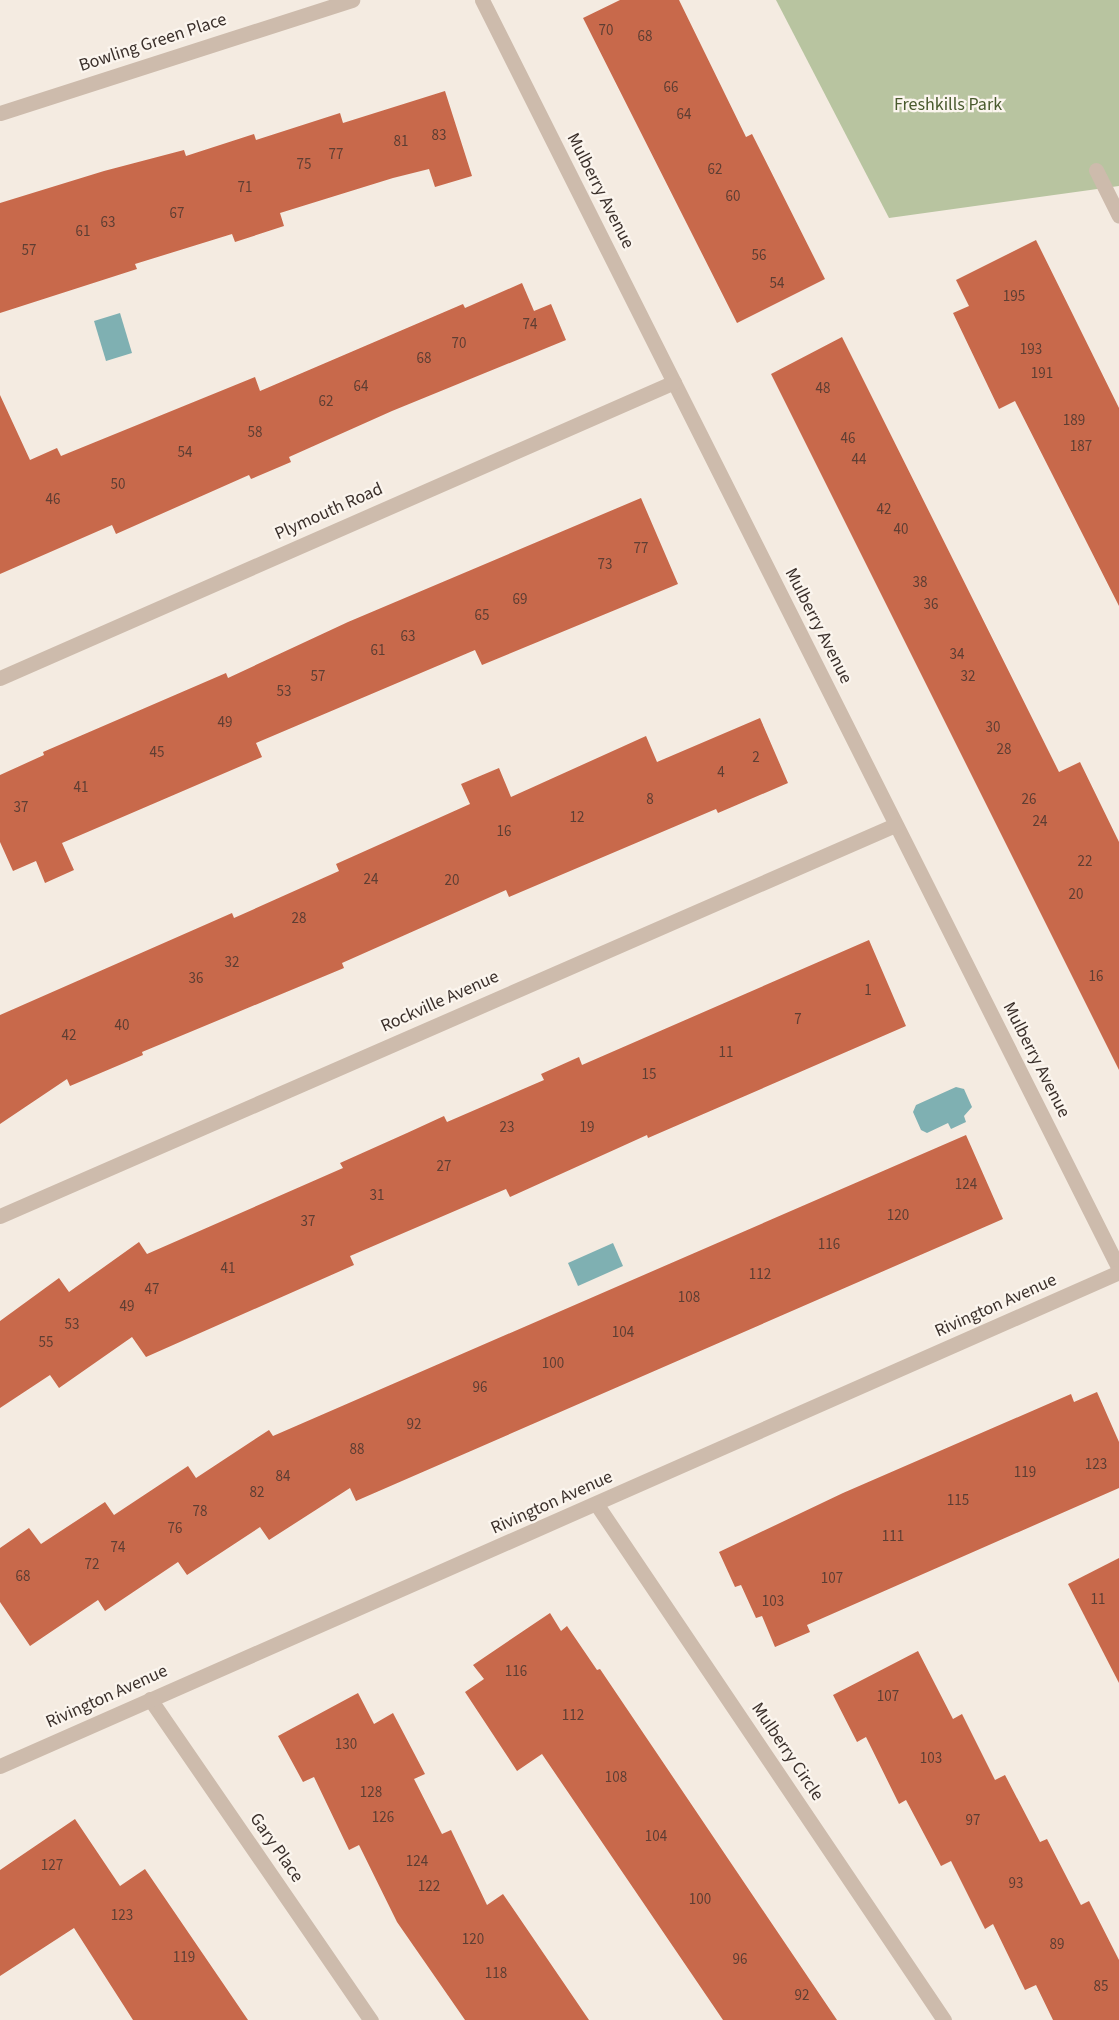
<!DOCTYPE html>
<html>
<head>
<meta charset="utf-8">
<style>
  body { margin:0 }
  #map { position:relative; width:1119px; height:2020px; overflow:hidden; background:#f4ebe1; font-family:"Source Sans 3",sans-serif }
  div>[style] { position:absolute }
  .green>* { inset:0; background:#b8c4a0 }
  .water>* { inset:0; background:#7fb0b2 }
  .building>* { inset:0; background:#c8694b }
  .minor>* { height:15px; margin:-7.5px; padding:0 7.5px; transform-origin:7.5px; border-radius:7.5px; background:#cdbbac }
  span { translate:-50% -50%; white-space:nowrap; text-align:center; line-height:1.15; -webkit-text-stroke:4.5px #fbf5ee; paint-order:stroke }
  .number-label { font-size:15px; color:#5e3e33 }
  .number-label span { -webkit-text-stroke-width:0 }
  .street-label { font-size:18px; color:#3b302b }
  .park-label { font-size:18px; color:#4a5a2e }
</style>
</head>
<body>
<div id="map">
  <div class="green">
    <div style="clip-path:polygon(776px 0,1119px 0,1119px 186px,889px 218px)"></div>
  </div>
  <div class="water">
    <div style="clip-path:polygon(120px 313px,132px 353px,106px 361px,94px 321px)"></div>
    <div style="clip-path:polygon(956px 1087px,964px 1089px,972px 1107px,964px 1116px,966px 1122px,951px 1129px,948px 1123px,927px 1133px,921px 1130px,913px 1112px,916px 1105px)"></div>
    <div style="clip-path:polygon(613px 1243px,623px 1266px,578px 1286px,568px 1263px)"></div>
  </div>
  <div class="building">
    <div style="clip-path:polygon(620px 0,679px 0,746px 137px,752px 134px,825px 279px,737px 323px,583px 18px)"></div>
    <div style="clip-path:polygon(445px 91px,472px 176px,435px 187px,429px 169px,393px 178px,280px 213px,284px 226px,235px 242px,232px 234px,135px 264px,137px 269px,0 313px,0 203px,104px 171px,184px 150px,186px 156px,254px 134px,256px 140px,340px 113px,343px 123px)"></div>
    <div style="clip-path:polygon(1036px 240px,1119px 408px,1119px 606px,1015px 401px,999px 409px,953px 313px,969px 306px,956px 280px)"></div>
    <div style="clip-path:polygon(522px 283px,534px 311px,551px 304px,566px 340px,392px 411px,289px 457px,291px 462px,251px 479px,249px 475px,116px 534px,112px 525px,0 574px,0 395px,30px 460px,57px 448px,61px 456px,255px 377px,260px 391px,463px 304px,465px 308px)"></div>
    <div style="clip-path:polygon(842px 337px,1059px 772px,1080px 762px,1119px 842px,1119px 1070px,771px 374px)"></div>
    <div style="clip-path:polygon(641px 498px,678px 584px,482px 665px,475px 650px,256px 743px,262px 757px,62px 843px,74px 870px,45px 883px,36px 861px,13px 871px,0 842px,0 775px,44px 755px,43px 752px,226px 673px,228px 678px,348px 622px)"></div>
    <div style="clip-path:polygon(760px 718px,788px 783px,718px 813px,716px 809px,509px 897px,506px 890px,342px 963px,344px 968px,142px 1052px,143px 1055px,70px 1086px,67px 1079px,0 1124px,0 1015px,232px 913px,234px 918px,339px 871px,336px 864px,470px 804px,461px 784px,499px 768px,511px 797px,646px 736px,657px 762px)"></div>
    <div style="clip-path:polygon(869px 940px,906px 1026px,648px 1138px,647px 1135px,510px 1197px,506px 1189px,350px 1256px,354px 1265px,146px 1357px,132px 1337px,59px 1388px,50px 1375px,0 1408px,0 1321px,59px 1278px,69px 1292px,139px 1242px,147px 1254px,343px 1168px,340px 1163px,407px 1133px,444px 1116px,447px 1122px,544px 1080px,541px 1074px,579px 1057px,582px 1065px)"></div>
    <div style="clip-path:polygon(966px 1135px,1003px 1219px,356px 1501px,350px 1488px,269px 1540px,260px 1527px,187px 1575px,178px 1562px,105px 1611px,98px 1600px,30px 1646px,0 1602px,0 1548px,29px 1528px,41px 1544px,105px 1502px,114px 1515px,188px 1466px,196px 1478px,269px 1430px,273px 1436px)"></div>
    <div style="clip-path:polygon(1097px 1392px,1119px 1442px,1119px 1488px,807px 1625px,810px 1632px,775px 1647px,762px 1616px,756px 1618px,741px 1585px,735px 1587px,719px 1552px,843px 1493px,1071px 1394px,1074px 1402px)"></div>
    <div style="clip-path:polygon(1119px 1558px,1119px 1683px,1068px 1584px)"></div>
    <div style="clip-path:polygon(550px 1613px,561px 1631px,567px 1626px,597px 1670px,600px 1669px,837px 2020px,723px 2020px,542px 1754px,517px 1771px,465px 1692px,484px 1679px,473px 1665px)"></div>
    <div style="clip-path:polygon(918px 1651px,953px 1719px,962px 1714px,995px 1780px,1005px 1775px,1040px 1842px,1047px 1839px,1081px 1905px,1089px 1901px,1119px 1960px,1119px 2020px,1053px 2020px,1036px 1985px,1025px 1990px,993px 1924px,985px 1929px,951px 1861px,941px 1866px,906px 1800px,899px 1804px,866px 1737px,857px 1742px,833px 1695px)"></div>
    <div style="clip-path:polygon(358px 1693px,374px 1724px,393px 1713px,425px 1774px,414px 1779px,442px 1834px,451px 1830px,487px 1905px,503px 1894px,589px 2020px,465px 2020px,397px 1922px,359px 1845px,349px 1850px,314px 1777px,303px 1782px,278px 1736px)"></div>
    <div style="clip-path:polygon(75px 1819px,120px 1886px,145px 1869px,248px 2020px,133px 2020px,74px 1928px,0 1976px,0 1870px)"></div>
  </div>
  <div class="minor">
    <div style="left:482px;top:0;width:1420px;rotate:63.34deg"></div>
    <div style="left:0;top:113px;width:370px;rotate:-17.8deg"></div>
    <div style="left:1096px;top:170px;width:51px;rotate:63.4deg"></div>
    <div style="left:0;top:678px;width:736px;rotate:-23.71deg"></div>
    <div style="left:0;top:1216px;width:977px;rotate:-23.6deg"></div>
    <div style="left:597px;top:1505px;width:621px;rotate:56.03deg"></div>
    <div style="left:150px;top:1699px;width:390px;rotate:55.5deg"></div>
    <div style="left:0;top:1766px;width:1223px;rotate:-23.82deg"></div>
  </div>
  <div class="number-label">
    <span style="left:606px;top:31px">70</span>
    <span style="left:645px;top:37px">68</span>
    <span style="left:671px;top:88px">66</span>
    <span style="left:684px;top:115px">64</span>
    <span style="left:439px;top:136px">83</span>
    <span style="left:401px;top:142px">81</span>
    <span style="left:336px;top:155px">77</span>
    <span style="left:304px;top:165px">75</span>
    <span style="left:715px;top:170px">62</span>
    <span style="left:245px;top:188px">71</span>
    <span style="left:733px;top:197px">60</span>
    <span style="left:177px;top:214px">67</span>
    <span style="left:108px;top:223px">63</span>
    <span style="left:83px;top:232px">61</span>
    <span style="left:29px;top:251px">57</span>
    <span style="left:759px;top:256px">56</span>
    <span style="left:777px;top:284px">54</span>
    <span style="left:1014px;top:297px">195</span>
    <span style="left:530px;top:325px">74</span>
    <span style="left:459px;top:344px">70</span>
    <span style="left:1031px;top:350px">193</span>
    <span style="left:424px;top:359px">68</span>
    <span style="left:1042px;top:374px">191</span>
    <span style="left:361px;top:387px">64</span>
    <span style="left:823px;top:389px">48</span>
    <span style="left:326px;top:402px">62</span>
    <span style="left:1074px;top:421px">189</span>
    <span style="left:255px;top:433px">58</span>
    <span style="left:848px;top:439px">46</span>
    <span style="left:1081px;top:447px">187</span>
    <span style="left:185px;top:453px">54</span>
    <span style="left:859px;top:460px">44</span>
    <span style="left:118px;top:485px">50</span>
    <span style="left:53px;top:500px">46</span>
    <span style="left:884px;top:510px">42</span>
    <span style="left:901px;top:530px">40</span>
    <span style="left:641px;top:549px">77</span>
    <span style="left:605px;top:565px">73</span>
    <span style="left:920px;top:583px">38</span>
    <span style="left:520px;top:600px">69</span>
    <span style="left:931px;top:605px">36</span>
    <span style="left:482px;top:616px">65</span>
    <span style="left:408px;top:637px">63</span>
    <span style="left:378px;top:651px">61</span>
    <span style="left:957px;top:655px">34</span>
    <span style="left:318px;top:677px">57</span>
    <span style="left:968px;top:677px">32</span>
    <span style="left:284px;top:692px">53</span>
    <span style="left:225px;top:723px">49</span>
    <span style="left:993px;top:728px">30</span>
    <span style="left:1004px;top:750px">28</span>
    <span style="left:157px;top:753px">45</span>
    <span style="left:756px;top:758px">2</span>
    <span style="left:721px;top:773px">4</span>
    <span style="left:81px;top:788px">41</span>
    <span style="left:650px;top:800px">8</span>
    <span style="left:1029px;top:800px">26</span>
    <span style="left:21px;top:808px">37</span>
    <span style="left:577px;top:818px">12</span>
    <span style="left:1040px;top:822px">24</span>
    <span style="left:504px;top:832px">16</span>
    <span style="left:1085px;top:862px">22</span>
    <span style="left:371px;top:880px">24</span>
    <span style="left:452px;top:881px">20</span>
    <span style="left:1076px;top:895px">20</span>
    <span style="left:299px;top:919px">28</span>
    <span style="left:232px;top:963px">32</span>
    <span style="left:1096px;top:977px">16</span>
    <span style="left:196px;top:979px">36</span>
    <span style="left:868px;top:991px">1</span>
    <span style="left:798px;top:1020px">7</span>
    <span style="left:122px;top:1026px">40</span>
    <span style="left:69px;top:1036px">42</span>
    <span style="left:726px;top:1053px">11</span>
    <span style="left:649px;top:1075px">15</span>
    <span style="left:507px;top:1128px">23</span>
    <span style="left:587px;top:1128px">19</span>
    <span style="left:444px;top:1167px">27</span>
    <span style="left:966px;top:1185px">124</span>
    <span style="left:377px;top:1196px">31</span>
    <span style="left:898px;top:1216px">120</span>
    <span style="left:308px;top:1222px">37</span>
    <span style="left:829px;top:1245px">116</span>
    <span style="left:228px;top:1269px">41</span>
    <span style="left:760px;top:1275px">112</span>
    <span style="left:152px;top:1290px">47</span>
    <span style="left:689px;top:1298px">108</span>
    <span style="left:127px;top:1307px">49</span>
    <span style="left:72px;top:1325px">53</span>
    <span style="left:623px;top:1333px">104</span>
    <span style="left:46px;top:1343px">55</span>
    <span style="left:553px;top:1364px">100</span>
    <span style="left:480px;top:1388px">96</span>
    <span style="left:414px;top:1425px">92</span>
    <span style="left:357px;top:1450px">88</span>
    <span style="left:1096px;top:1465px">123</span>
    <span style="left:1025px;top:1473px">119</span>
    <span style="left:283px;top:1477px">84</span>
    <span style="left:257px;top:1493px">82</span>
    <span style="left:958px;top:1501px">115</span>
    <span style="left:200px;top:1512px">78</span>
    <span style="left:175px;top:1529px">76</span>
    <span style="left:893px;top:1537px">111</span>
    <span style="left:118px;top:1548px">74</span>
    <span style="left:92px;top:1565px">72</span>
    <span style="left:23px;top:1577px">68</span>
    <span style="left:832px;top:1579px">107</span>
    <span style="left:1098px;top:1600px">11</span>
    <span style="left:773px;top:1602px">103</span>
    <span style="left:516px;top:1672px">116</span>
    <span style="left:888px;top:1697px">107</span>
    <span style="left:573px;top:1716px">112</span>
    <span style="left:346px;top:1745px">130</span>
    <span style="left:931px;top:1759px">103</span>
    <span style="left:616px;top:1778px">108</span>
    <span style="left:371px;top:1793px">128</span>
    <span style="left:383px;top:1818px">126</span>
    <span style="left:973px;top:1821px">97</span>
    <span style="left:656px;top:1837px">104</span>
    <span style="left:417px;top:1862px">124</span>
    <span style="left:52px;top:1866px">127</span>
    <span style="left:1016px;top:1884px">93</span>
    <span style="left:429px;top:1887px">122</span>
    <span style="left:700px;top:1900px">100</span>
    <span style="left:122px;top:1916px">123</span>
    <span style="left:473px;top:1940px">120</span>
    <span style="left:1057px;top:1945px">89</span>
    <span style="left:184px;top:1958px">119</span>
    <span style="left:740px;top:1960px">96</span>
    <span style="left:496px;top:1974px">118</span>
    <span style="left:1101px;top:1987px">85</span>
    <span style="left:802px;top:1996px">92</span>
  </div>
  <div class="street-label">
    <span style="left:153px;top:43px;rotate:-18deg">Bowling Green Place</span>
    <span style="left:600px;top:191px;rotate:63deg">Mulberry Avenue</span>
    <span style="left:329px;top:512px;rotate:-24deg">Plymouth Road</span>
    <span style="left:818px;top:626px;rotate:63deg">Mulberry Avenue</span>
    <span style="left:440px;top:1002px;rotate:-24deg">Rockville Avenue</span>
    <span style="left:1036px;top:1060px;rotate:63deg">Mulberry Avenue</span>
    <span style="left:996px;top:1306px;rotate:-24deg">Rivington Avenue</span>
    <span style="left:552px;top:1503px;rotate:-24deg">Rivington Avenue</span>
    <span style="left:107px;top:1697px;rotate:-24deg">Rivington Avenue</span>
    <span style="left:787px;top:1752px;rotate:56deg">Mulberry Circle</span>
    <span style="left:276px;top:1848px;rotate:55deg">Gary Place</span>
  </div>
  <div class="park-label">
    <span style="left:948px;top:105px">Freshkills Park</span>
  </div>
</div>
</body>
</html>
